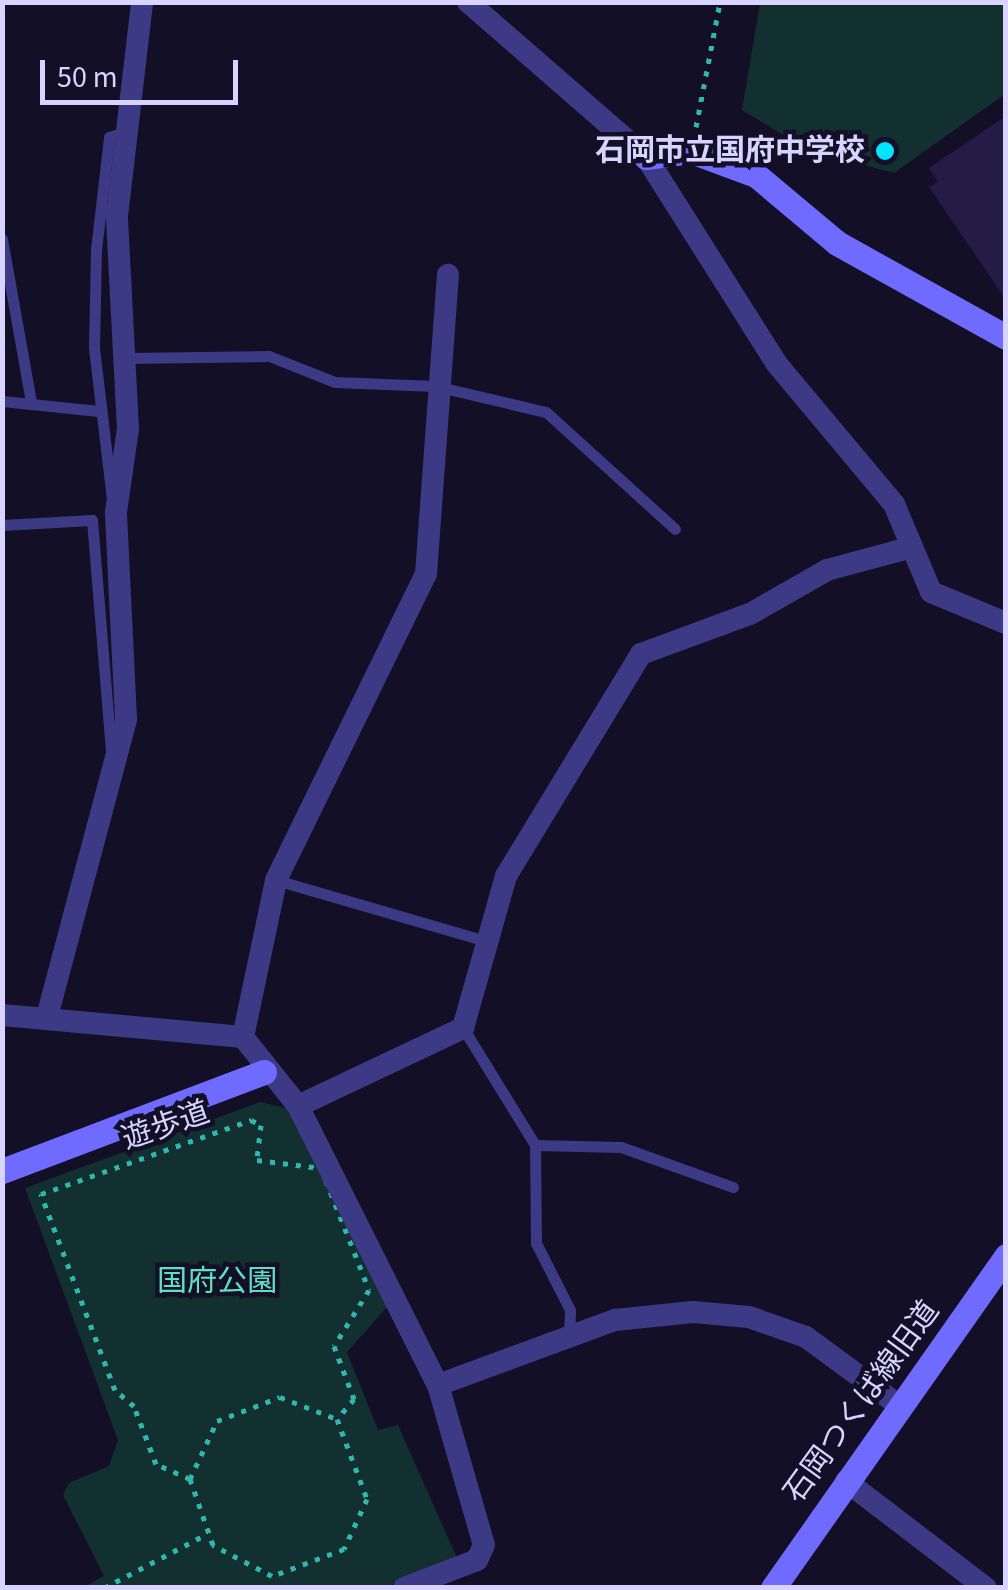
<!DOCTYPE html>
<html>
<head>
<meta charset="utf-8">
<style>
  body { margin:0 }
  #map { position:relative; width:1008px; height:1590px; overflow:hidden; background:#130f26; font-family:"Source Sans 3","Noto Sans JP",sans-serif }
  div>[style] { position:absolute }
  .green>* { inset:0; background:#12302f }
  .building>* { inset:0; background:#241b47 }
  .path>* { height:5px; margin-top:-2.5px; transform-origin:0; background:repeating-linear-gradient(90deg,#2fb8b0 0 5px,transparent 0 13px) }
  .lane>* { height:11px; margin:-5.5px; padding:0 5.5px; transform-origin:5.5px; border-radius:5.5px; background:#3d3a85 }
  .street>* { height:22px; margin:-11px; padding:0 11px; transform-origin:11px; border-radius:11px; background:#3d3a85 }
  .secondary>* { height:25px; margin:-12.5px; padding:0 12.5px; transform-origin:12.5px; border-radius:12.5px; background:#6f6bff }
  .dots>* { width:28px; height:28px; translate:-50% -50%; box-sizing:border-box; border:5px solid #130f26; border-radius:50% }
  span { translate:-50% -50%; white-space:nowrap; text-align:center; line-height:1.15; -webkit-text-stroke:9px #130f26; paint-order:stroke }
  .poi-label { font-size:30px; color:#d9d4ff; font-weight:700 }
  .right { translate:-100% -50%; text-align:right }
  .street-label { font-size:30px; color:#d9d4ff }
  .park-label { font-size:30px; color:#5fe0c0 }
  .frame { position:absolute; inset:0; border:5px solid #d9d4ff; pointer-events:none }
  .scale { position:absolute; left:40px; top:60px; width:198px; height:45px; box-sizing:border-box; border:5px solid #d9d4ff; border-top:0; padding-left:12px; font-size:30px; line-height:35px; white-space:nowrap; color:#d9d4ff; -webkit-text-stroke:8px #130f26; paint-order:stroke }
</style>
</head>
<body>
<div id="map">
  <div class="green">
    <div style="clip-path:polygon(760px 3px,1005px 3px,1005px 94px,894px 173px,808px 150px,742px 110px)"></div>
    <div style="clip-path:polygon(260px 1102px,286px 1108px,328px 1172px,388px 1306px,347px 1352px,378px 1430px,398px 1425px,458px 1560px,386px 1587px,84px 1587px,104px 1576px,63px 1495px,69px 1483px,109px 1466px,118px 1440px,25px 1188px)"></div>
  </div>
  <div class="building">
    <div style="clip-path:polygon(1006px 116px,1006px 300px,929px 187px,938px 182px,929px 168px)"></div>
  </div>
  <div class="path">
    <div style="left:696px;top:127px;width:127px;rotate:-79.1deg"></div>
    <div style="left:251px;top:1120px;width:11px;rotate:27deg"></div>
    <div style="left:261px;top:1125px;width:35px;rotate:97deg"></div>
    <div style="left:257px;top:1160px;width:64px;rotate:7.1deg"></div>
    <div style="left:321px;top:1168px;width:131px;rotate:68.5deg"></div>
    <div style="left:369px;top:1290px;width:66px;rotate:122deg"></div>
    <div style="left:334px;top:1346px;width:57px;rotate:69.3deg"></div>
    <div style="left:354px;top:1399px;width:26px;rotate:130deg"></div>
    <div style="left:337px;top:1419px;width:85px;rotate:69.4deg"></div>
    <div style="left:367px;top:1499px;width:55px;rotate:114.7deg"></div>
    <div style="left:344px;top:1549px;width:77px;rotate:159.4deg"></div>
    <div style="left:272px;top:1576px;width:67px;rotate:-152.3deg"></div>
    <div style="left:213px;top:1545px;width:70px;rotate:-109.2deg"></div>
    <div style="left:190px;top:1479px;width:37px;rotate:-156deg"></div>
    <div style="left:156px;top:1464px;width:62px;rotate:-110.8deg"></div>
    <div style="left:134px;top:1406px;width:25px;rotate:-140deg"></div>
    <div style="left:115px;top:1390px;width:210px;rotate:-110.7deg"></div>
    <div style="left:41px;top:1194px;width:223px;rotate:-19.4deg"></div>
    <div style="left:190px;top:1479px;width:64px;rotate:-65deg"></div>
    <div style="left:217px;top:1421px;width:67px;rotate:-20.9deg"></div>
    <div style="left:280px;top:1397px;width:61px;rotate:21.1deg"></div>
    <div style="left:104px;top:1588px;width:116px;rotate:-27.7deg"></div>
  </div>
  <div class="lane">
    <div style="left:2px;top:239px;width:165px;rotate:79.9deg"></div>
    <div style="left:125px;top:358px;width:144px;rotate:-0.8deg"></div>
    <div style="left:269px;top:356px;width:71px;rotate:21.5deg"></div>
    <div style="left:335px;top:382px;width:100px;rotate:2.3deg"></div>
    <div style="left:435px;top:386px;width:114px;rotate:13.2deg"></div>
    <div style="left:546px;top:412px;width:174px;rotate:42.2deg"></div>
    <div style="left:2px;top:401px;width:97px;rotate:5.9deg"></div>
    <div style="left:112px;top:499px;width:153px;rotate:-96.8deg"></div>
    <div style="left:94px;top:347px;width:97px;rotate:-88.8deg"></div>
    <div style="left:96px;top:250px;width:114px;rotate:-83.4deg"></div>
    <div style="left:109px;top:137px;width:18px;rotate:-16deg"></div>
    <div style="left:2px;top:525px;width:90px;rotate:-3.2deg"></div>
    <div style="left:92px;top:520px;width:231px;rotate:85.3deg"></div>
    <div style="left:276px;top:880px;width:216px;rotate:16.2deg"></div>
    <div style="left:463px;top:1028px;width:137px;rotate:58.4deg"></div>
    <div style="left:535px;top:1145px;width:98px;rotate:89.4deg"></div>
    <div style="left:536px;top:1243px;width:75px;rotate:63.1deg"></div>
    <div style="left:570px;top:1310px;width:25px;rotate:92deg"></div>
    <div style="left:535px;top:1145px;width:86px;rotate:1.3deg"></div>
    <div style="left:621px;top:1147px;width:119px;rotate:19.7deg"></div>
  </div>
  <div class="street">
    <div style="left:468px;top:2px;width:236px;rotate:41deg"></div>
    <div style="left:646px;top:157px;width:244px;rotate:57.7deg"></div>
    <div style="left:776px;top:363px;width:184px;rotate:50.1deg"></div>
    <div style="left:894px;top:504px;width:95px;rotate:67.2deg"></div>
    <div style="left:931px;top:592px;width:81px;rotate:22.5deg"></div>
    <div style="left:48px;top:1013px;width:304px;rotate:-75.1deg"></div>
    <div style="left:126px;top:719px;width:207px;rotate:-92.8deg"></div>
    <div style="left:116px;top:512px;width:84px;rotate:-81.8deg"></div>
    <div style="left:128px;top:429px;width:213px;rotate:-93deg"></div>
    <div style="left:117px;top:216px;width:215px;rotate:-83.3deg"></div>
    <div style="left:2px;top:1015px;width:242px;rotate:5.2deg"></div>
    <div style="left:243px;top:1037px;width:88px;rotate:51.4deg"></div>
    <div style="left:298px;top:1106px;width:312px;rotate:63.4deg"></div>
    <div style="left:438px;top:1385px;width:166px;rotate:74deg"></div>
    <div style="left:484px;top:1545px;width:17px;rotate:115deg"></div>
    <div style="left:477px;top:1560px;width:78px;rotate:159deg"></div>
    <div style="left:243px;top:1037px;width:160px;rotate:-78.1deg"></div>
    <div style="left:276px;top:880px;width:341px;rotate:-63.9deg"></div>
    <div style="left:426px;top:574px;width:300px;rotate:-85.8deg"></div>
    <div style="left:298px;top:1106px;width:183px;rotate:-25.3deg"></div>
    <div style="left:463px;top:1028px;width:158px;rotate:-74.2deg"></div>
    <div style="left:506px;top:876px;width:260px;rotate:-58.7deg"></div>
    <div style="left:641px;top:654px;width:116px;rotate:-20.2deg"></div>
    <div style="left:750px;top:614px;width:89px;rotate:-29.7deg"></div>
    <div style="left:827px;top:570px;width:88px;rotate:-15.1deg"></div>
    <div style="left:438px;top:1385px;width:189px;rotate:-20.2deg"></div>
    <div style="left:615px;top:1320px;width:78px;rotate:-5.9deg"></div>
    <div style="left:693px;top:1312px;width:56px;rotate:5.1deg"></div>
    <div style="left:749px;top:1317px;width:60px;rotate:19.3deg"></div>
    <div style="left:806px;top:1337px;width:117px;rotate:36.3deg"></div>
    <div style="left:846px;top:1481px;width:176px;rotate:37.4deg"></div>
  </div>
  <div class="secondary">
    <div style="left:646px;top:157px;width:45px;rotate:-7.6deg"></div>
    <div style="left:691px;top:151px;width:69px;rotate:20.3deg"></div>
    <div style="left:756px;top:175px;width:106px;rotate:40deg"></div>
    <div style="left:837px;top:243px;width:193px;rotate:29.1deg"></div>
    <div style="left:2px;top:1171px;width:280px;rotate:-20.7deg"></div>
    <div style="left:773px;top:1588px;width:406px;rotate:-54.9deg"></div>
  </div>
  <div class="dots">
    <div style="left:885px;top:151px;background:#00e5ff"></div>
  </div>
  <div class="poi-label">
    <span class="right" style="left:865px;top:151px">石岡市立国府中学校</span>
  </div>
  <div class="street-label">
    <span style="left:166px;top:1126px;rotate:-19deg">遊歩道</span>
    <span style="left:862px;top:1402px;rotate:-54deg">石岡つくば線旧道</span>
  </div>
  <div class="park-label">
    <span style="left:217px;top:1282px">国府公園</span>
  </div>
  <div class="frame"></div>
  <div class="scale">50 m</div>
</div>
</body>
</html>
